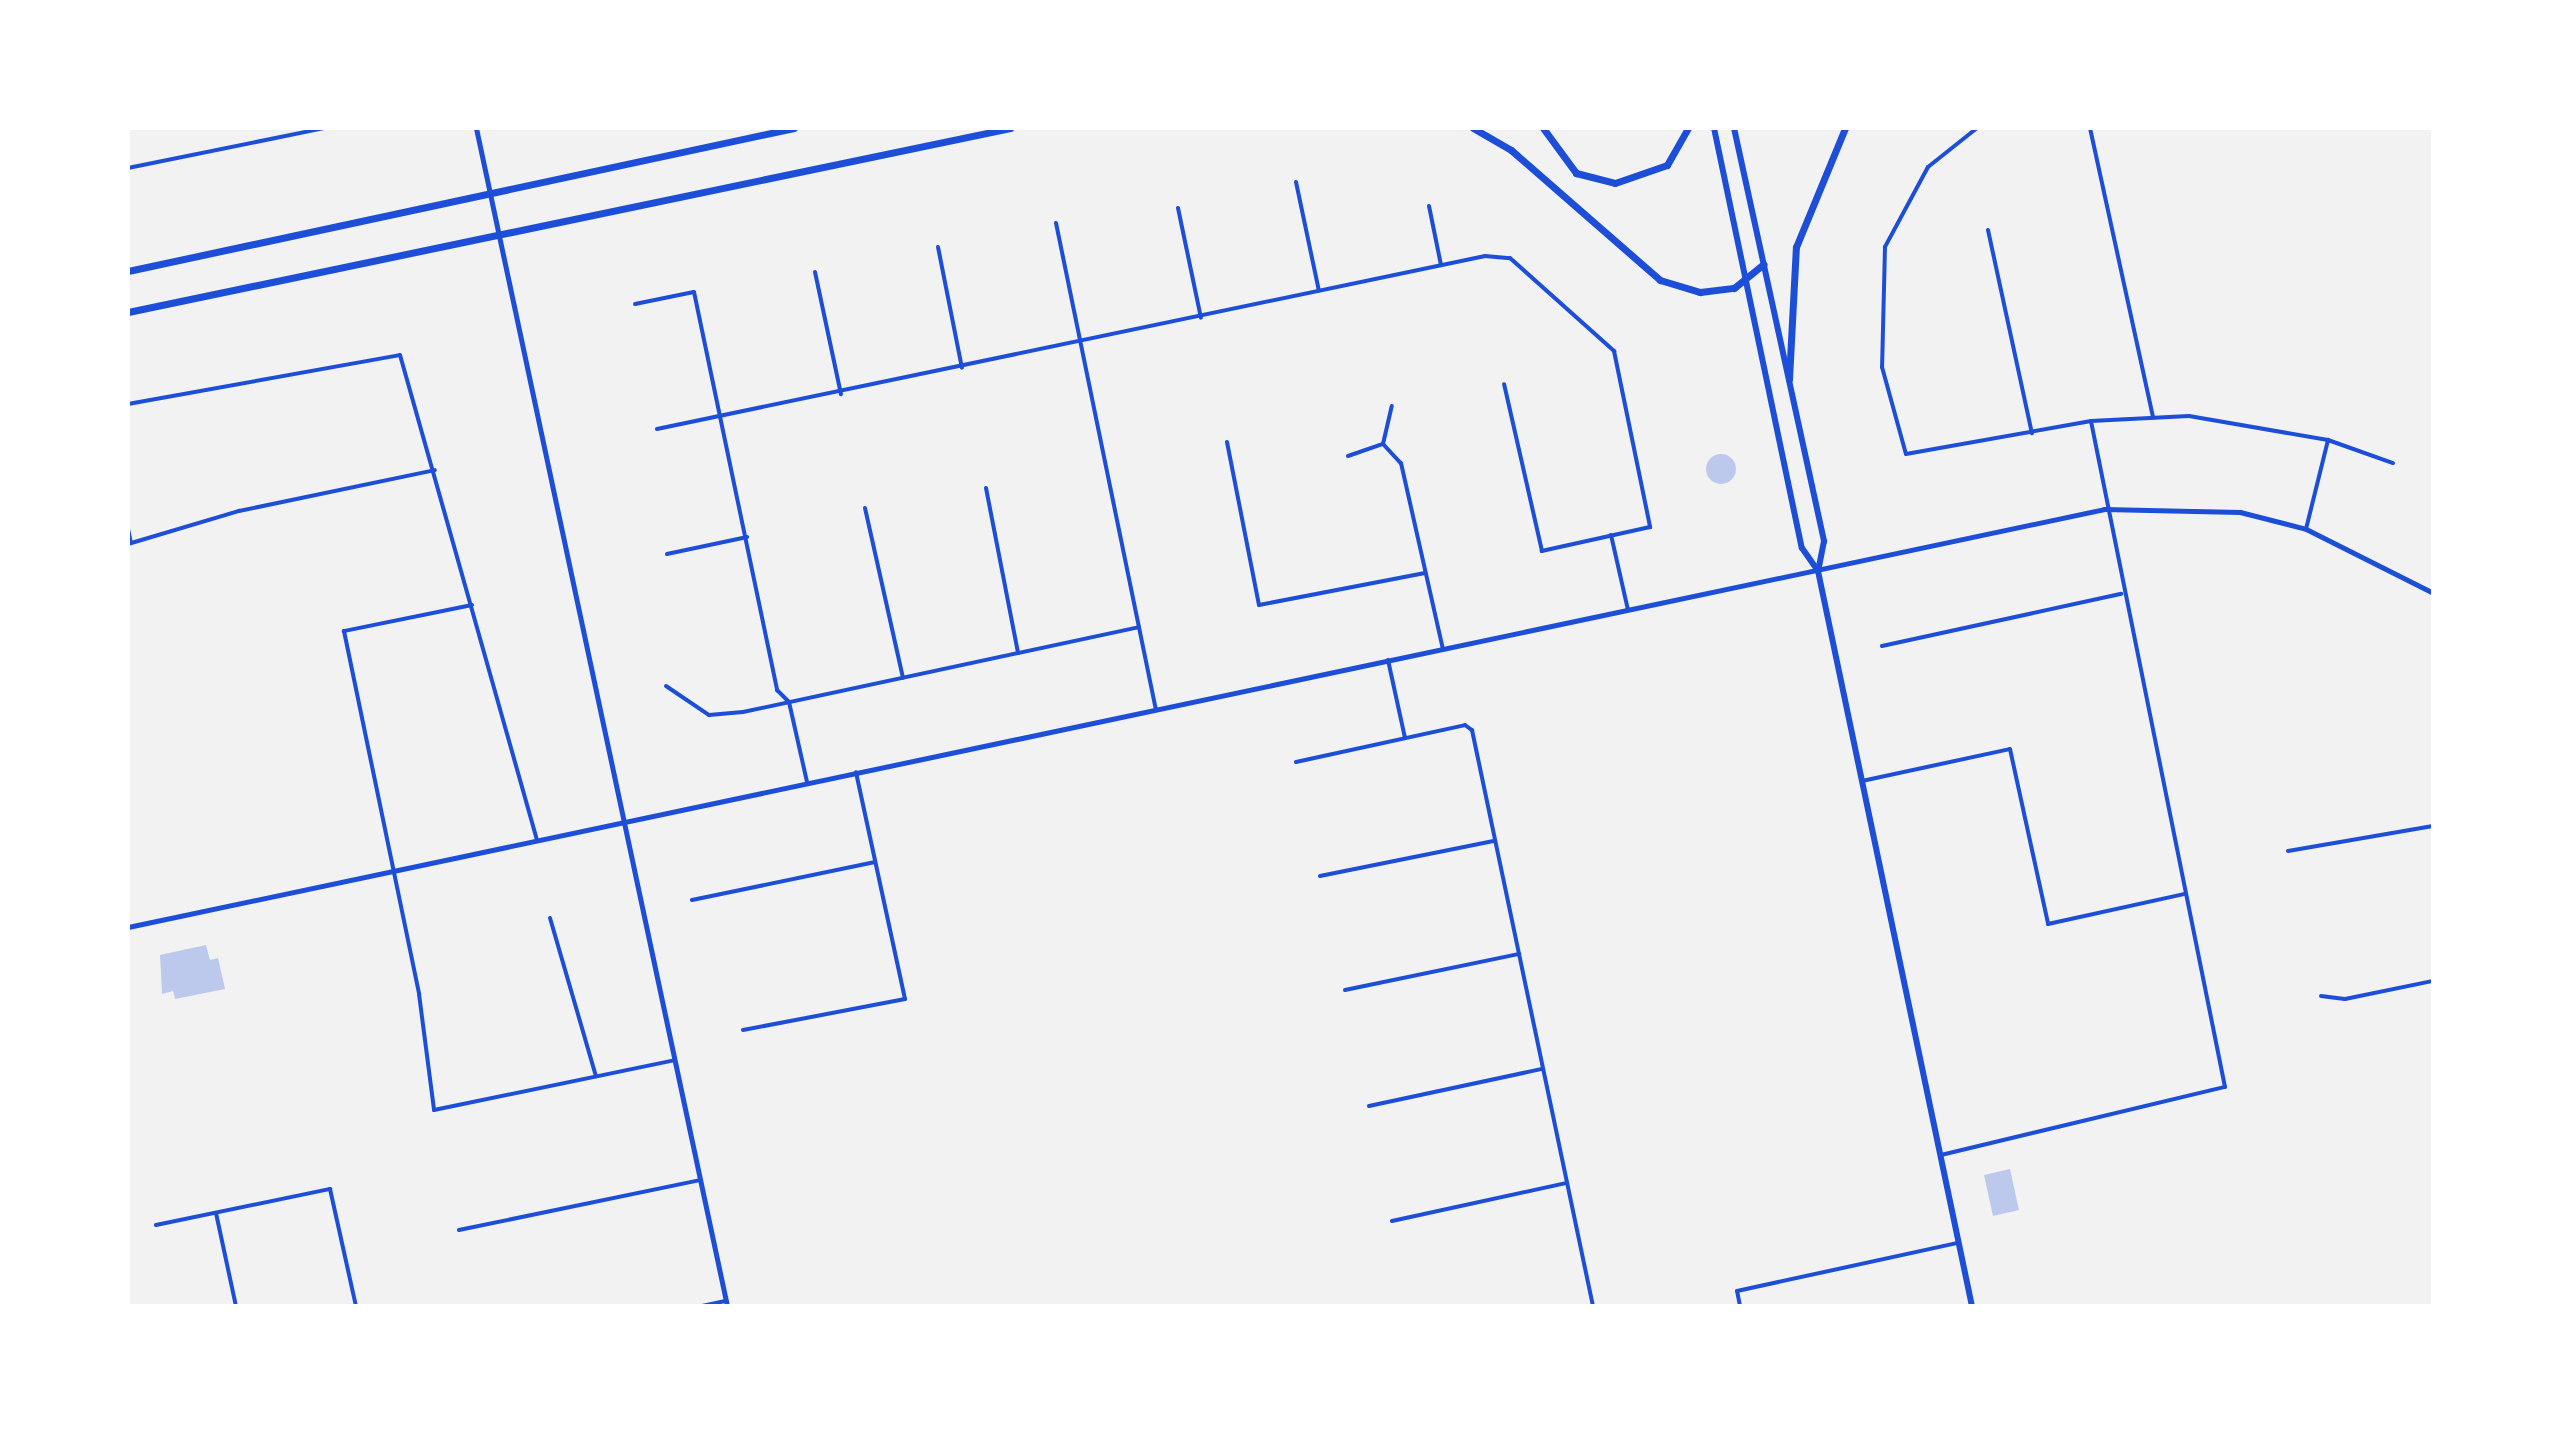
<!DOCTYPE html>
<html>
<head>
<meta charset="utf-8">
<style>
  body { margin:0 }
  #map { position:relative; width:2561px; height:1434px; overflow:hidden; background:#f2f2f2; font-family:Raleway,sans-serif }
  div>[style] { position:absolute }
  .building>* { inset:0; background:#bdc9ec }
  .round { border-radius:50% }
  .minor>* { height:4px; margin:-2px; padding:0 2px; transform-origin:2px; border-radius:2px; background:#1d4ed8 }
  .tertiary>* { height:5px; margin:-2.5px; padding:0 2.5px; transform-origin:2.5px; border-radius:2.5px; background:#1d4ed8 }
  .primary>* { height:6px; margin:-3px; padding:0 3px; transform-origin:3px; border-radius:3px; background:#1d4ed8 }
  .motorway>* { height:7px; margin:-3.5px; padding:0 3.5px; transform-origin:3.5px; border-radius:3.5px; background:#1d4ed8 }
  span { translate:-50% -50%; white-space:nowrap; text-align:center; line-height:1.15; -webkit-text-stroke:6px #fff; paint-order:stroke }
  .frame { position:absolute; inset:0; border:130px solid #fff; pointer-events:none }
</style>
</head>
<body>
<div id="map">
  <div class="building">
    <div class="round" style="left:1706px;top:454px;width:30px;height:30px"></div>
    <div style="clip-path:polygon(206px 945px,210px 960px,218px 958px,225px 989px,175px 999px,173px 991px,162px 994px,160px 955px)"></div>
    <div style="clip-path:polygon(2010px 1169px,2019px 1210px,1993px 1216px,1984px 1175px)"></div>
  </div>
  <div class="minor">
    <div style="left:1977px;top:128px;width:63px;rotate:141.5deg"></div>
    <div style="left:1928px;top:167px;width:91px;rotate:118.3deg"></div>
    <div style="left:1885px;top:247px;width:120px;rotate:91.4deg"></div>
    <div style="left:1882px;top:367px;width:90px;rotate:74.6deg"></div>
    <div style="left:1906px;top:454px;width:188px;rotate:-10.1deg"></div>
    <div style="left:2091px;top:421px;width:98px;rotate:-2.9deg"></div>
    <div style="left:2189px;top:416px;width:141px;rotate:9.8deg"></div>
    <div style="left:2328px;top:440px;width:69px;rotate:19.5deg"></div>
    <div style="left:2090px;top:128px;width:296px;rotate:77.7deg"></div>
    <div style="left:128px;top:168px;width:200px;rotate:-11.5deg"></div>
    <div style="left:1296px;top:182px;width:111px;rotate:78.1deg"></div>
    <div style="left:1429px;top:206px;width:60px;rotate:78.5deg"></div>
    <div style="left:1178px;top:208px;width:112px;rotate:78.2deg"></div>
    <div style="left:1056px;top:223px;width:496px;rotate:78.4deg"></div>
    <div style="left:1988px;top:230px;width:208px;rotate:77.8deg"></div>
    <div style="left:938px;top:247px;width:123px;rotate:78.8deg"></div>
    <div style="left:815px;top:272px;width:125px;rotate:78deg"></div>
    <div style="left:635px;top:304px;width:60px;rotate:-11.5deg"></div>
    <div style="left:694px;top:292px;width:407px;rotate:78.2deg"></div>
    <div style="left:777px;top:690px;width:17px;rotate:45deg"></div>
    <div style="left:789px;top:702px;width:82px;rotate:77.3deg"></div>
    <div style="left:128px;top:404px;width:276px;rotate:-10.2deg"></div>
    <div style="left:400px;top:355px;width:504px;rotate:74.23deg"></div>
    <div style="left:657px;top:429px;width:846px;rotate:-11.8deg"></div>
    <div style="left:1485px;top:256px;width:25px;rotate:5deg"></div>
    <div style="left:1510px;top:258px;width:140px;rotate:41.8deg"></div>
    <div style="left:1614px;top:351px;width:180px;rotate:78.4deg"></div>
    <div style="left:1650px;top:527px;width:111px;rotate:167.5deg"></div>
    <div style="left:1542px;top:551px;width:171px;rotate:-102.8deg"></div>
    <div style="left:1227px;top:442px;width:166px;rotate:78.9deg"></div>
    <div style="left:1259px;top:605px;width:169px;rotate:-10.9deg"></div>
    <div style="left:1383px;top:444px;width:26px;rotate:47deg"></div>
    <div style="left:1401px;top:463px;width:191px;rotate:77.3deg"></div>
    <div style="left:1348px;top:456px;width:37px;rotate:-19deg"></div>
    <div style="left:1383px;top:444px;width:39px;rotate:-77deg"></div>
    <div style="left:986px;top:488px;width:168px;rotate:79deg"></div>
    <div style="left:865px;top:508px;width:174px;rotate:77.4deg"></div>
    <div style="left:128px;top:529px;width:14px;rotate:78deg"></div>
    <div style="left:2306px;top:529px;width:92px;rotate:-76.1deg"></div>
    <div style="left:1611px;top:535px;width:77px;rotate:77.2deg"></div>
    <div style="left:128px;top:544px;width:116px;rotate:-16.6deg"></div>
    <div style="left:239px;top:511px;width:200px;rotate:-11.8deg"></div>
    <div style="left:667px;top:554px;width:82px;rotate:-12deg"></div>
    <div style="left:472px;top:605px;width:131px;rotate:168.5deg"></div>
    <div style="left:344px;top:631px;width:371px;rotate:78.3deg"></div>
    <div style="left:419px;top:994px;width:117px;rotate:82.6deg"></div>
    <div style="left:434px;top:1110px;width:246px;rotate:-11.7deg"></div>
    <div style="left:1882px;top:646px;width:245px;rotate:-12.3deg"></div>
    <div style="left:1388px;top:660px;width:80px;rotate:77.7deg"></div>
    <div style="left:666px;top:686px;width:52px;rotate:34deg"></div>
    <div style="left:709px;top:715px;width:34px;rotate:-5deg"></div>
    <div style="left:743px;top:712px;width:405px;rotate:-12.1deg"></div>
    <div style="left:1296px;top:762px;width:173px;rotate:-12.3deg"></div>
    <div style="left:1465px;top:725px;width:9px;rotate:36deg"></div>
    <div style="left:1472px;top:730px;width:589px;rotate:78.14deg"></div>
    <div style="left:1862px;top:781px;width:151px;rotate:-12.2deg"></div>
    <div style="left:2010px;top:749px;width:179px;rotate:77.7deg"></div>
    <div style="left:2048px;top:924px;width:139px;rotate:-12.4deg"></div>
    <div style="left:2288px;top:851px;width:147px;rotate:-9.8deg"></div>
    <div style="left:1320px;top:876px;width:177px;rotate:-11.4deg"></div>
    <div style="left:692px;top:900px;width:187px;rotate:-11.7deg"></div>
    <div style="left:550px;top:918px;width:165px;rotate:73.8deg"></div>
    <div style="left:1345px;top:990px;width:178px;rotate:-11.7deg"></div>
    <div style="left:2321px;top:996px;width:24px;rotate:7deg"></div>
    <div style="left:2345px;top:999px;width:90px;rotate:-11.6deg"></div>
    <div style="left:743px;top:1030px;width:165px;rotate:-10.8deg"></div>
    <div style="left:905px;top:999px;width:232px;rotate:-102.2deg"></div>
    <div style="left:1369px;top:1106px;width:177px;rotate:-12.1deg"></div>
    <div style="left:1941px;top:1155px;width:292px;rotate:-13.5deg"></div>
    <div style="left:2225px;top:1087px;width:679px;rotate:-101.38deg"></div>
    <div style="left:216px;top:1213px;width:95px;rotate:77.9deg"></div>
    <div style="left:1392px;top:1221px;width:179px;rotate:-12.3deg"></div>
    <div style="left:156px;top:1225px;width:178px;rotate:-11.7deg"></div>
    <div style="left:330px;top:1189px;width:120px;rotate:77.5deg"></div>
    <div style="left:459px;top:1230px;width:246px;rotate:-11.7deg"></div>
    <div style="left:702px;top:1306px;width:25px;rotate:-12deg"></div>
    <div style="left:1740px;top:1306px;width:15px;rotate:-101deg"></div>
    <div style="left:1737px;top:1291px;width:226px;rotate:-12.3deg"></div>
  </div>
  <div class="tertiary">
    <div style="left:476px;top:128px;width:1204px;rotate:77.97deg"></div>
    <div style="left:128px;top:927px;width:2020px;rotate:-11.94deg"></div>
    <div style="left:2104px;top:509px;width:136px;rotate:1.3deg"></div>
    <div style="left:2240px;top:512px;width:68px;rotate:14.4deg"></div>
    <div style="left:2306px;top:529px;width:142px;rotate:26.7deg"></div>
  </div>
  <div class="primary">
    <div style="left:1714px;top:128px;width:429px;rotate:78.2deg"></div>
    <div style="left:1802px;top:548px;width:28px;rotate:55deg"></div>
    <div style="left:1818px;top:571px;width:751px;rotate:78.17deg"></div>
    <div style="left:1734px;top:128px;width:423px;rotate:77.7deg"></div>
    <div style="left:1824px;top:541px;width:31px;rotate:101deg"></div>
  </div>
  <div class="motorway">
    <div style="left:1473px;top:128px;width:44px;rotate:30.1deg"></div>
    <div style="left:1511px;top:150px;width:198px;rotate:41.1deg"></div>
    <div style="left:1660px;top:280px;width:42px;rotate:16.7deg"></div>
    <div style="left:1700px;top:292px;width:34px;rotate:-7deg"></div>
    <div style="left:1734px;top:288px;width:38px;rotate:-39deg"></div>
    <div style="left:1543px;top:128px;width:56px;rotate:53.7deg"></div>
    <div style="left:1576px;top:173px;width:40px;rotate:14.4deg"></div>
    <div style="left:1615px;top:183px;width:55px;rotate:-19.1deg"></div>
    <div style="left:1667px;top:165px;width:43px;rotate:-60.4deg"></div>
    <div style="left:128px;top:271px;width:681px;rotate:-12.12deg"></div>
    <div style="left:128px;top:312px;width:901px;rotate:-11.78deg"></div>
    <div style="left:1789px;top:379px;width:132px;rotate:-87deg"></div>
    <div style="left:1796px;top:247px;width:129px;rotate:-67.6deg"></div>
  </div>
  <div class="frame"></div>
</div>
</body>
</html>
